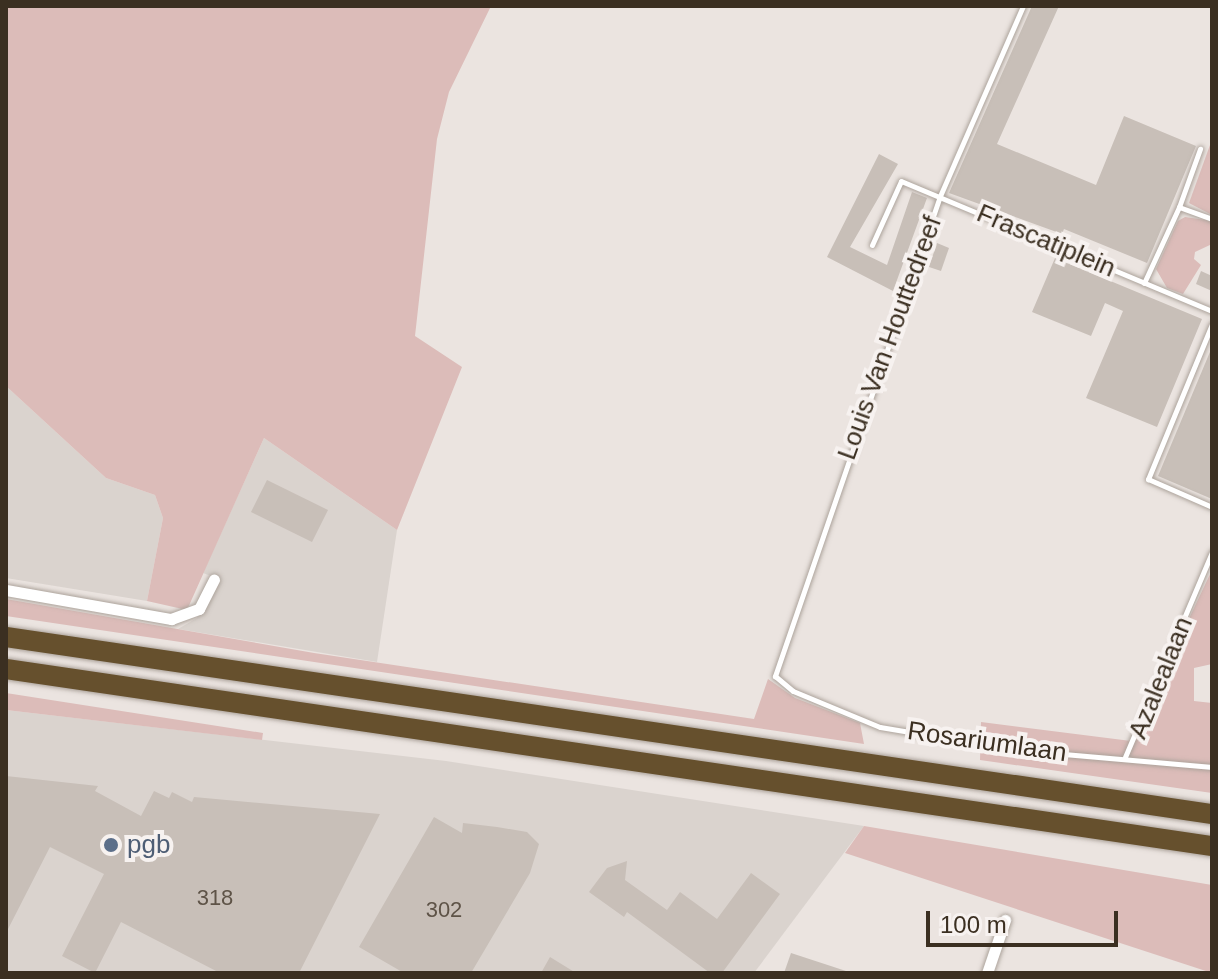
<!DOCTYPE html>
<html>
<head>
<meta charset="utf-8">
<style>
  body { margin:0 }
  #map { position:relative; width:1218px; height:979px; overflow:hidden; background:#ebe4e0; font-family:Arial,sans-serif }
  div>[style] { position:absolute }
  .built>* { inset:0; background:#dad3ce }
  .green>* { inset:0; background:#dcbcb9 }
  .building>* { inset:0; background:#c8bfb8 }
  .roads { filter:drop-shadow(0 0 2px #aca39b) drop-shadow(0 0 2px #aca39b) }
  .service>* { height:5px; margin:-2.5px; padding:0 2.5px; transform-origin:2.5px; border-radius:2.5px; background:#fff }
  .minor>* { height:11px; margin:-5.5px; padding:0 5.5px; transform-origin:5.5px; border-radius:5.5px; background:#fff }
  .motorway>* { height:20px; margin:-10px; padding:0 10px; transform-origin:10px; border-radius:10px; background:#66502d }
  .dots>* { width:22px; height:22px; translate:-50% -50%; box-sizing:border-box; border:4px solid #f7f2f0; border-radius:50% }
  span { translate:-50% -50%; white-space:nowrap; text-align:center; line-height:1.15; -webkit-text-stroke:8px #f7f2f0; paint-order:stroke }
  .number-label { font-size:22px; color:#5e5347 }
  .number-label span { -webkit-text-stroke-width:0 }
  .street-label { font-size:26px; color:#3b2f21 }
  .service-label { font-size:26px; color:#4e5e75 }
  .left { translate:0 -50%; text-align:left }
  .frame { position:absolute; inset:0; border:8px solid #3b2f21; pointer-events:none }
  .scale { position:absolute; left:926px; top:911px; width:192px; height:36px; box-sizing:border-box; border:4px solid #3b2f21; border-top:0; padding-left:10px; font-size:24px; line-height:28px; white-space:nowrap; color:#3b2f21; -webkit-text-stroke:6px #f7f2f0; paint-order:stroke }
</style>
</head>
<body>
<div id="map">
  <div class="built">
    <div style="clip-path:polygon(6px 386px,106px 478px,155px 495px,163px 518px,147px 601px,6px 578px)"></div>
    <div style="clip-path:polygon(264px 438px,397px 530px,377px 662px,178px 629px,197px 618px,221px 580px,203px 573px)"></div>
    <div style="clip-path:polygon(6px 710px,446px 761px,864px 826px,754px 973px,6px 973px)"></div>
  </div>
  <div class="green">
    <div style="clip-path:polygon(6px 6px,491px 6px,449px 92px,437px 139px,415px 336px,462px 367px,397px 530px,264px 438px,187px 610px,147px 601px,163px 518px,155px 495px,106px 478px,6px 386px)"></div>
    <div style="clip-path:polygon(1210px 145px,1212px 147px,1212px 215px,1189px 203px)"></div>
    <div style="clip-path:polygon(1185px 217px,1212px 221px,1212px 244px,1195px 252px,1194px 259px,1201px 265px,1183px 294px,1167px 288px,1156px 269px,1178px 221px)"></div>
    <div style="clip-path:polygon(1212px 570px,1212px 664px,1194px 668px,1194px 701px,1212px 703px,1212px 793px,980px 760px,981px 722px,1131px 741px)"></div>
    <div style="clip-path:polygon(6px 599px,314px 653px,754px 719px,768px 679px,795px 698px,860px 723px,864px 744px,6px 616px)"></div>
    <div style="clip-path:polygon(6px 693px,263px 733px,262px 740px,6px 710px)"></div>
    <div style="clip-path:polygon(864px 826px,1212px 885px,1212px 973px,845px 853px)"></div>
  </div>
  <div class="building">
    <div style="clip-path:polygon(1032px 6px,1059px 6px,997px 144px,1096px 185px,1124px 116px,1196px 146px,1147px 263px,1064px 229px,1062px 234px,949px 193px)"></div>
    <div style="clip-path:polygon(879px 154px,898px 164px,850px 247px,887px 265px,912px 192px,927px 198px,893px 291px,827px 257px)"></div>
    <div style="clip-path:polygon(937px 243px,949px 248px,941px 271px,929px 267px)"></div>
    <div style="clip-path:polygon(1055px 258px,1202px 319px,1157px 427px,1086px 398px,1123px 311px,1105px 303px,1091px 336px,1032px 312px)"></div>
    <div style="clip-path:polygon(1201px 271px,1212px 276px,1212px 291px,1196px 284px)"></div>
    <div style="clip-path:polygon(1212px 347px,1212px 499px,1158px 476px)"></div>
    <div style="clip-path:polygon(267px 480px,328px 510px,312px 542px,251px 512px)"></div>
    <div style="clip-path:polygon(6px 776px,98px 786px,95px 791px,141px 816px,154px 791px,169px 798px,172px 792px,192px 802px,194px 797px,380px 814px,299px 973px,220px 973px,121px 922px,95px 973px,62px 956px,104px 874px,50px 847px,6px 933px)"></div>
    <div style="clip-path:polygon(434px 817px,462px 833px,463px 823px,497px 827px,527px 832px,539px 844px,530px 873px,471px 973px,404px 973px,359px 947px)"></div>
    <div style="clip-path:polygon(627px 861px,625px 880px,667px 910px,680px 892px,717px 919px,751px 873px,780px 894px,722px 973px,710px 973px,627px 912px,624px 917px,589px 892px,607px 868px)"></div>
    <div style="clip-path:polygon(791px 953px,846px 971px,846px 973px,784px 973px)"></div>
    <div style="clip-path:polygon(550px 957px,576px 973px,541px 973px)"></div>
  </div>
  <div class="roads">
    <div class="service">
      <div style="left:1023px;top:6px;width:207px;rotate:113.6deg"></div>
      <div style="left:940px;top:196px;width:508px;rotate:108.97deg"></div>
      <div style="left:775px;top:676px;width:23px;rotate:40deg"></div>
      <div style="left:793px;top:691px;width:94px;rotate:22.5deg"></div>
      <div style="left:880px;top:727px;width:140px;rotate:9.5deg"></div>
      <div style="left:1018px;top:750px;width:195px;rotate:5deg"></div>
      <div style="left:1179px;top:207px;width:62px;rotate:-70.1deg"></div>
      <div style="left:872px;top:245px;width:70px;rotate:-65.6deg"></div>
      <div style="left:901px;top:181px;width:337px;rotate:22.7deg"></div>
      <div style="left:1144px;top:283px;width:84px;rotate:-65.3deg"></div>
      <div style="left:1179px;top:207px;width:35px;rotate:20deg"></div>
      <div style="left:1212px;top:324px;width:168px;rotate:112.4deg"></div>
      <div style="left:1148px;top:479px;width:70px;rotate:23.6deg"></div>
      <div style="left:1125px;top:757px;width:223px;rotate:-67deg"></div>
    </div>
    <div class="minor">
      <div style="left:6px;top:590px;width:168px;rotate:10deg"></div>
      <div style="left:171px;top:619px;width:30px;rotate:-20deg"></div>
      <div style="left:199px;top:609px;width:33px;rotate:-63deg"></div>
      <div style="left:987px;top:973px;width:56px;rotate:-71.2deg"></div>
    </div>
    <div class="motorway">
      <div style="left:6px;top:637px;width:1219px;rotate:8.35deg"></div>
      <div style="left:6px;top:669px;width:1219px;rotate:8.35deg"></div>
    </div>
  </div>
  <div class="dots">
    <div style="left:111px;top:845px;background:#5c6f8a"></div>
  </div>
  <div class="number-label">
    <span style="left:215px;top:898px">318</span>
    <span style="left:444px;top:910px">302</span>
  </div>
  <div class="street-label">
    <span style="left:1046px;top:241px;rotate:23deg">Frascatiplein</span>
    <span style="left:890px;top:338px;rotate:-70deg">Louis Van Houttedreef</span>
    <span style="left:1161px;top:678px;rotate:-68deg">Azalealaan</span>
    <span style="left:987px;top:742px;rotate:8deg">Rosariumlaan</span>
  </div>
  <div class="service-label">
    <span class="left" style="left:127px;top:845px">pgb</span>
  </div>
  <div class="frame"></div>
  <div class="scale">100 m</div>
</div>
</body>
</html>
